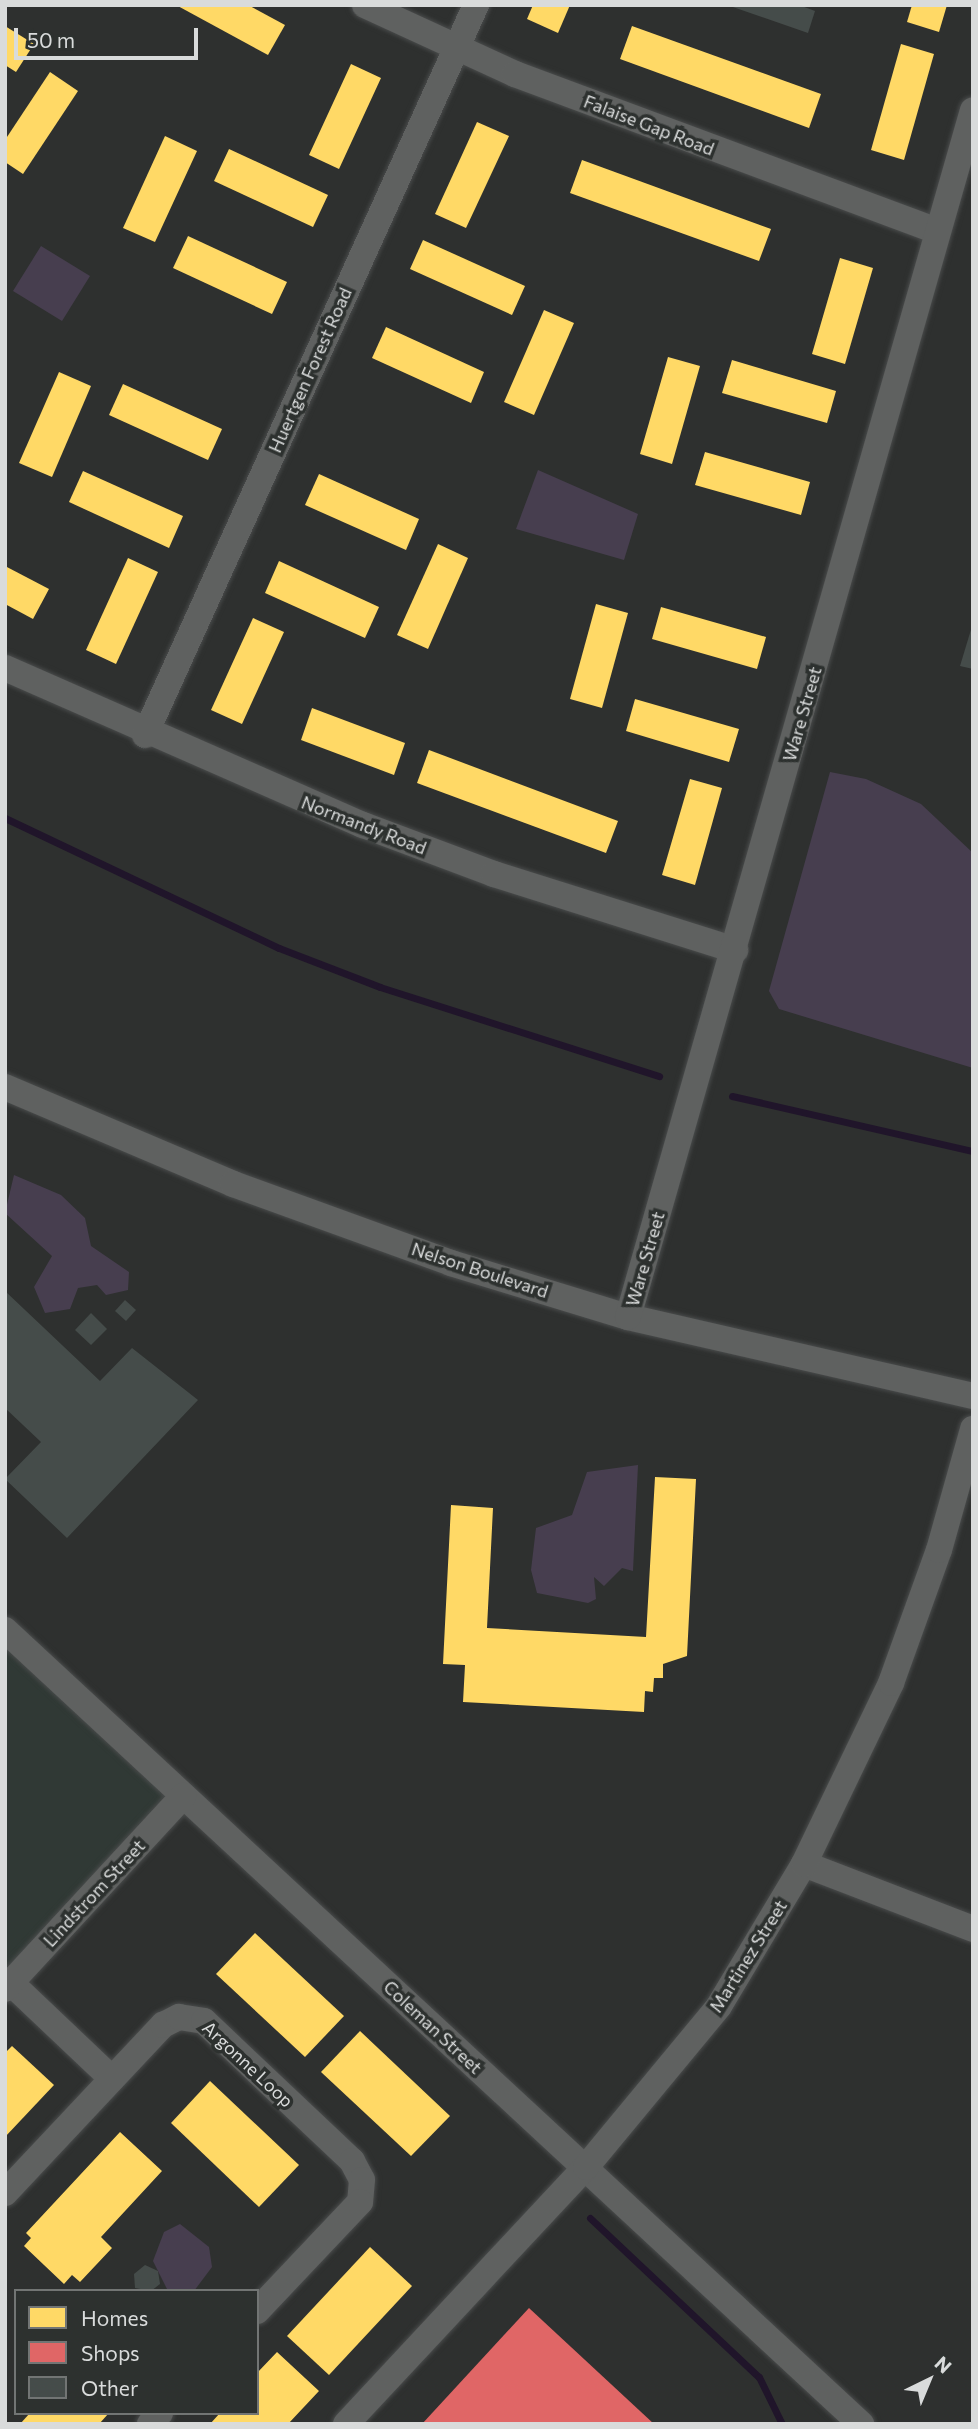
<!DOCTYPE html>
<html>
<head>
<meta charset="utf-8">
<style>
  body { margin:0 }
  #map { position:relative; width:978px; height:2429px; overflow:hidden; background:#2e302f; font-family:Commissioner,sans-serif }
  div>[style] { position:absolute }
  .built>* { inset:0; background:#303935 }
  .green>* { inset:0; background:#473e4f }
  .homes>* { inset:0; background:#ffd966 }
  .shops>* { inset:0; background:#e06666 }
  .stream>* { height:7px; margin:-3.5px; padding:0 3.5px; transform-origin:3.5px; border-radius:3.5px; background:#20152a }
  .building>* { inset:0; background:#454c4a }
  .roads { filter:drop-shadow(0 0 2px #494b4b) drop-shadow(0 0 2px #494b4b) }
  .minor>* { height:26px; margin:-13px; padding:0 13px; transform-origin:13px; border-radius:13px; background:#5f6160 }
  span { translate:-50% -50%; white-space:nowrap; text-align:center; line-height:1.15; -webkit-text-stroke:7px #2d312f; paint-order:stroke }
  .street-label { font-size:18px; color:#d9dbdb }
  .frame { position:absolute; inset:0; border:7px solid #d9dbdb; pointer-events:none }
  .legend { position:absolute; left:14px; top:2289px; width:245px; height:126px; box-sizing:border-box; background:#2d312f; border:2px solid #727574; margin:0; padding:9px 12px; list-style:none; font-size:21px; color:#d9dbdb }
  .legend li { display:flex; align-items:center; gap:14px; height:35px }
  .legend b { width:35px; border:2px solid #727574 }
  .north { position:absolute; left:894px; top:2345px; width:70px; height:70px; -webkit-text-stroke:5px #2d312f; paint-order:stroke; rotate:43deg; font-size:19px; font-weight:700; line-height:28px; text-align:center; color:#d9dbdb }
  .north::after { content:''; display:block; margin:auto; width:24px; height:32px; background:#d9dbdb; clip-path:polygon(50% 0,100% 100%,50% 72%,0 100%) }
  .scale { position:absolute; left:14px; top:28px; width:184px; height:32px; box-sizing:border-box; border:4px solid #d9dbdb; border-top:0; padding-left:9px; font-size:21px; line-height:24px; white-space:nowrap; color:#d9dbdb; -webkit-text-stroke:5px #2d312f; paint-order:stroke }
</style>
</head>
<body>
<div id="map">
  <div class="built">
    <div style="clip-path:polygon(5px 1631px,183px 1796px,5px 1988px)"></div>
  </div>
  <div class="green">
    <div style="clip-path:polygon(41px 246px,90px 276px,62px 321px,13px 291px)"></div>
    <div style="clip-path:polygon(538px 470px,638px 514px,624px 560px,516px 529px)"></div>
    <div style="clip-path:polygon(830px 772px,866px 779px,921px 804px,973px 853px,973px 1068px,779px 1009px,769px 991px)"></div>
    <div style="clip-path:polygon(14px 1175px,61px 1195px,85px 1218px,91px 1246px,129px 1272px,128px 1290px,106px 1295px,97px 1285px,78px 1288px,70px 1309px,45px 1313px,34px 1287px,52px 1256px,5px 1213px)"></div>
    <div style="clip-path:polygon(638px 1465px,633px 1571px,622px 1568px,604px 1586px,594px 1577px,596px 1599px,588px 1603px,537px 1593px,531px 1570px,536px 1528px,572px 1515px,587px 1472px)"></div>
    <div style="clip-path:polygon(180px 2224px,209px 2247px,212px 2267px,194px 2291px,168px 2291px,153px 2261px,164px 2232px)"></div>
  </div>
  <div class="homes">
    <div style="clip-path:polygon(176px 5px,248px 5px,285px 25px,268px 55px)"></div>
    <div style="clip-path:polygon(533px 5px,570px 5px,558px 33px,527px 19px)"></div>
    <div style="clip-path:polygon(912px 5px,947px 5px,939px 32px,907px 22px)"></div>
    <div style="clip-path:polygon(5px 26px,34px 44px,16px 72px,5px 65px)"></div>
    <div style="clip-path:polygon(632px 26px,821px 94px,809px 128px,620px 59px)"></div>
    <div style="clip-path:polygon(901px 44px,934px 54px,904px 160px,871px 150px)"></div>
    <div style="clip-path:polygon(351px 64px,381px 78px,339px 169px,309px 155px)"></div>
    <div style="clip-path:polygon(50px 72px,78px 91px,23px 174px,5px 162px,5px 140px)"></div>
    <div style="clip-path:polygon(477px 122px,509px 136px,466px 228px,435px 214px)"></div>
    <div style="clip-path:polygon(165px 136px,197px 151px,155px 242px,123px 228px)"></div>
    <div style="clip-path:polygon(229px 149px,328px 195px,313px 227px,214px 181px)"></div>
    <div style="clip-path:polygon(582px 160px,771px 229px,759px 261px,570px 193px)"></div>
    <div style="clip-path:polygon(188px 236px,287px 282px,272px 314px,173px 268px)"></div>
    <div style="clip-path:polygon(423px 240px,525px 286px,512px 315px,410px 269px)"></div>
    <div style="clip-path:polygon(840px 258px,873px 268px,845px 364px,812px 354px)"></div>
    <div style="clip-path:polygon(544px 310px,574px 323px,534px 415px,504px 402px)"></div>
    <div style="clip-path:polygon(386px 327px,484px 372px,471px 403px,372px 358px)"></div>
    <div style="clip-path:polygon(668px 357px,700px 366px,672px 464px,640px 454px)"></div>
    <div style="clip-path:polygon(732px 360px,836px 391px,827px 423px,722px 393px)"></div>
    <div style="clip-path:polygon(59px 372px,91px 386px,52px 477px,19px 463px)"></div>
    <div style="clip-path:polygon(123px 384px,222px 429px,208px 460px,109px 415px)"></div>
    <div style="clip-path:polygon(705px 452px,810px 482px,801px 515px,695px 485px)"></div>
    <div style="clip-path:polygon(83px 471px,183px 516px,169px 548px,69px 502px)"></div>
    <div style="clip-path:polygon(319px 474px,419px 519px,406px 550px,305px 505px)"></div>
    <div style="clip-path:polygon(438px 544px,468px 558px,428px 649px,397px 635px)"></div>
    <div style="clip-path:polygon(128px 558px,158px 572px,116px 664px,86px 650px)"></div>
    <div style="clip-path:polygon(279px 561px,379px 607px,365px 638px,265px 593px)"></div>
    <div style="clip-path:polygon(5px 566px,49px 589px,33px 619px,5px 604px)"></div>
    <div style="clip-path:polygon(596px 604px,628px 613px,602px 708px,570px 699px)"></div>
    <div style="clip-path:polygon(661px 607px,766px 637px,757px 669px,652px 639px)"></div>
    <div style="clip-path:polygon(253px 618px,284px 632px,242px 724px,211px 710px)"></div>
    <div style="clip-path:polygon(635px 699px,739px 729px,729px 762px,626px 731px)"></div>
    <div style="clip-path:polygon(312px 708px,405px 743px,394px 775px,301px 740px)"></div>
    <div style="clip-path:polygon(429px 750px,618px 821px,606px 853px,417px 783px)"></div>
    <div style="clip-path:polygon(690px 779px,722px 788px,695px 885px,662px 875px)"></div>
    <div style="clip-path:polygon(655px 1477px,696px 1479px,687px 1656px,663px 1664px,663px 1678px,654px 1678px,653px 1692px,645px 1691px,644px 1712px,463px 1702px,465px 1665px,443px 1664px,451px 1505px,493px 1508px,487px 1628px,646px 1637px)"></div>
    <div style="clip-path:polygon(255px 1933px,344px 2016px,305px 2057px,216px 1974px)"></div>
    <div style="clip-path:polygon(360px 2031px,450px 2116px,411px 2156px,321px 2072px)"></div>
    <div style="clip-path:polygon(12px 2046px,54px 2085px,5px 2137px,5px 2053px)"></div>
    <div style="clip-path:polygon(210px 2081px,299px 2165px,259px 2207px,171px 2123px)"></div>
    <div style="clip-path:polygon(120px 2132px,162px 2171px,101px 2237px,112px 2248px,80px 2282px,72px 2275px,64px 2284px,24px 2246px,31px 2238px,26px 2233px)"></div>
    <div style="clip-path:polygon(370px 2247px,412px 2286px,329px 2375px,287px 2336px)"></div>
    <div style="clip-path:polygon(277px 2352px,319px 2391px,288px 2424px,210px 2424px,220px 2413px,257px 2413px,257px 2373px)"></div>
    <div style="clip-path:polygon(30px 2413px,109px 2413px,99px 2424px,20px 2424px)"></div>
  </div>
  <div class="shops">
    <div style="clip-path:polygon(529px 2308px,654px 2424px,422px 2424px)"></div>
  </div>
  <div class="stream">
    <div style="left:5px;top:818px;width:303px;rotate:25.4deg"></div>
    <div style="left:279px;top:948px;width:108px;rotate:21.1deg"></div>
    <div style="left:380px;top:987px;width:293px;rotate:17.7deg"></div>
    <div style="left:732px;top:1096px;width:247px;rotate:12.9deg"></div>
    <div style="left:590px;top:2218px;width:232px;rotate:43.3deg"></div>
    <div style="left:759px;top:2377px;width:52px;rotate:63.9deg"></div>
  </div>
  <div class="building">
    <div style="clip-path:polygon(799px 5px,815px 11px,808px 33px,730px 6px)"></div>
    <div style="clip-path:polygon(973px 623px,973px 669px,960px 666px)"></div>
    <div style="clip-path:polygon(5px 1291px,100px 1381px,132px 1348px,198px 1400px,67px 1538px,5px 1479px,41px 1442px,5px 1408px)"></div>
    <div style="clip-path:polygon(125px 1300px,136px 1310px,126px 1321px,115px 1311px)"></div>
    <div style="clip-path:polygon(91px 1313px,107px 1329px,91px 1345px,75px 1330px)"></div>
    <div style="clip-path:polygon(145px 2265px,158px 2271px,160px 2284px,151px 2291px,135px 2288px,134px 2274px)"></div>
  </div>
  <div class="roads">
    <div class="minor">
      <div style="left:365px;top:5px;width:165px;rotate:24.7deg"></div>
      <div style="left:515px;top:74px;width:451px;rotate:20.4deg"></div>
      <div style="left:5px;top:668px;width:391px;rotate:23.7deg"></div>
      <div style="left:363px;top:825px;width:140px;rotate:20.5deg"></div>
      <div style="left:494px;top:874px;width:253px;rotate:17.5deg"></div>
      <div style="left:145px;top:735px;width:802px;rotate:-65.61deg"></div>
      <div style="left:5px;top:1087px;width:248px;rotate:23deg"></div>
      <div style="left:233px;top:1184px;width:232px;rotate:19.9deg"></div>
      <div style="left:451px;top:1263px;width:185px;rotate:17deg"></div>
      <div style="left:628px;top:1317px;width:354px;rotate:12.9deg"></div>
      <div style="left:628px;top:1317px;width:1255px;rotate:-74.05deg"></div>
      <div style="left:5px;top:1630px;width:1168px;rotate:42.85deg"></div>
      <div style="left:804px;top:1864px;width:181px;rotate:21deg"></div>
      <div style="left:11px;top:1983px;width:139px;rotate:43.5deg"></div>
      <div style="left:5px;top:1989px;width:263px;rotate:-47.3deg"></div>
      <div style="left:5px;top:2193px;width:231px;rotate:-46.8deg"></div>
      <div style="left:163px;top:2025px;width:18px;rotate:-27deg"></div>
      <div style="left:179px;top:2017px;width:25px;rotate:9deg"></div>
      <div style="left:204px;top:2021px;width:204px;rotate:43.4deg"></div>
      <div style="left:352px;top:2161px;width:21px;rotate:62deg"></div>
      <div style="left:362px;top:2180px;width:22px;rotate:95deg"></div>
      <div style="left:360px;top:2202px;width:150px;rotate:133.4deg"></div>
      <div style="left:150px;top:2424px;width:15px;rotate:-48deg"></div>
      <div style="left:346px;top:2424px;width:352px;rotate:-47deg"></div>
      <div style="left:586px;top:2167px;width:209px;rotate:-50.4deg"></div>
      <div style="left:719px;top:2006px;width:165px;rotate:-59.1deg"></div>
      <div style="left:804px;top:1864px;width:201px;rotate:-64.3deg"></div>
      <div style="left:891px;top:1683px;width:141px;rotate:-70.2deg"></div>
      <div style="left:939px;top:1550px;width:126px;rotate:-74.3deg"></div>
    </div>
  </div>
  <div class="street-label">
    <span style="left:649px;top:125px;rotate:21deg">Falaise Gap Road</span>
    <span style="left:310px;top:370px;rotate:-66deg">Huertgen Forest Road</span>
    <span style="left:802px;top:714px;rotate:-74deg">Ware Street</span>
    <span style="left:364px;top:825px;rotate:21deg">Normandy Road</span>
    <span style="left:645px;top:1259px;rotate:-74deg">Ware Street</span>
    <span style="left:480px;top:1270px;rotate:18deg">Nelson Boulevard</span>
    <span style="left:94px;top:1893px;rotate:-47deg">Lindstrom Street</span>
    <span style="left:748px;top:1956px;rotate:-58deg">Martinez Street</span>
    <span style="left:433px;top:2027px;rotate:43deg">Coleman Street</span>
    <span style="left:248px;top:2064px;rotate:43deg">Argonne Loop</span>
  </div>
  <div class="frame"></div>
  <ul class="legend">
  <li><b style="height:19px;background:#ffd966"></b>Homes</li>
  <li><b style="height:19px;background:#e06666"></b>Shops</li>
  <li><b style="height:19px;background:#454c4a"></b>Other</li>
  </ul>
  <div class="north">N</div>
  <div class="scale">50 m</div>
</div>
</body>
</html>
